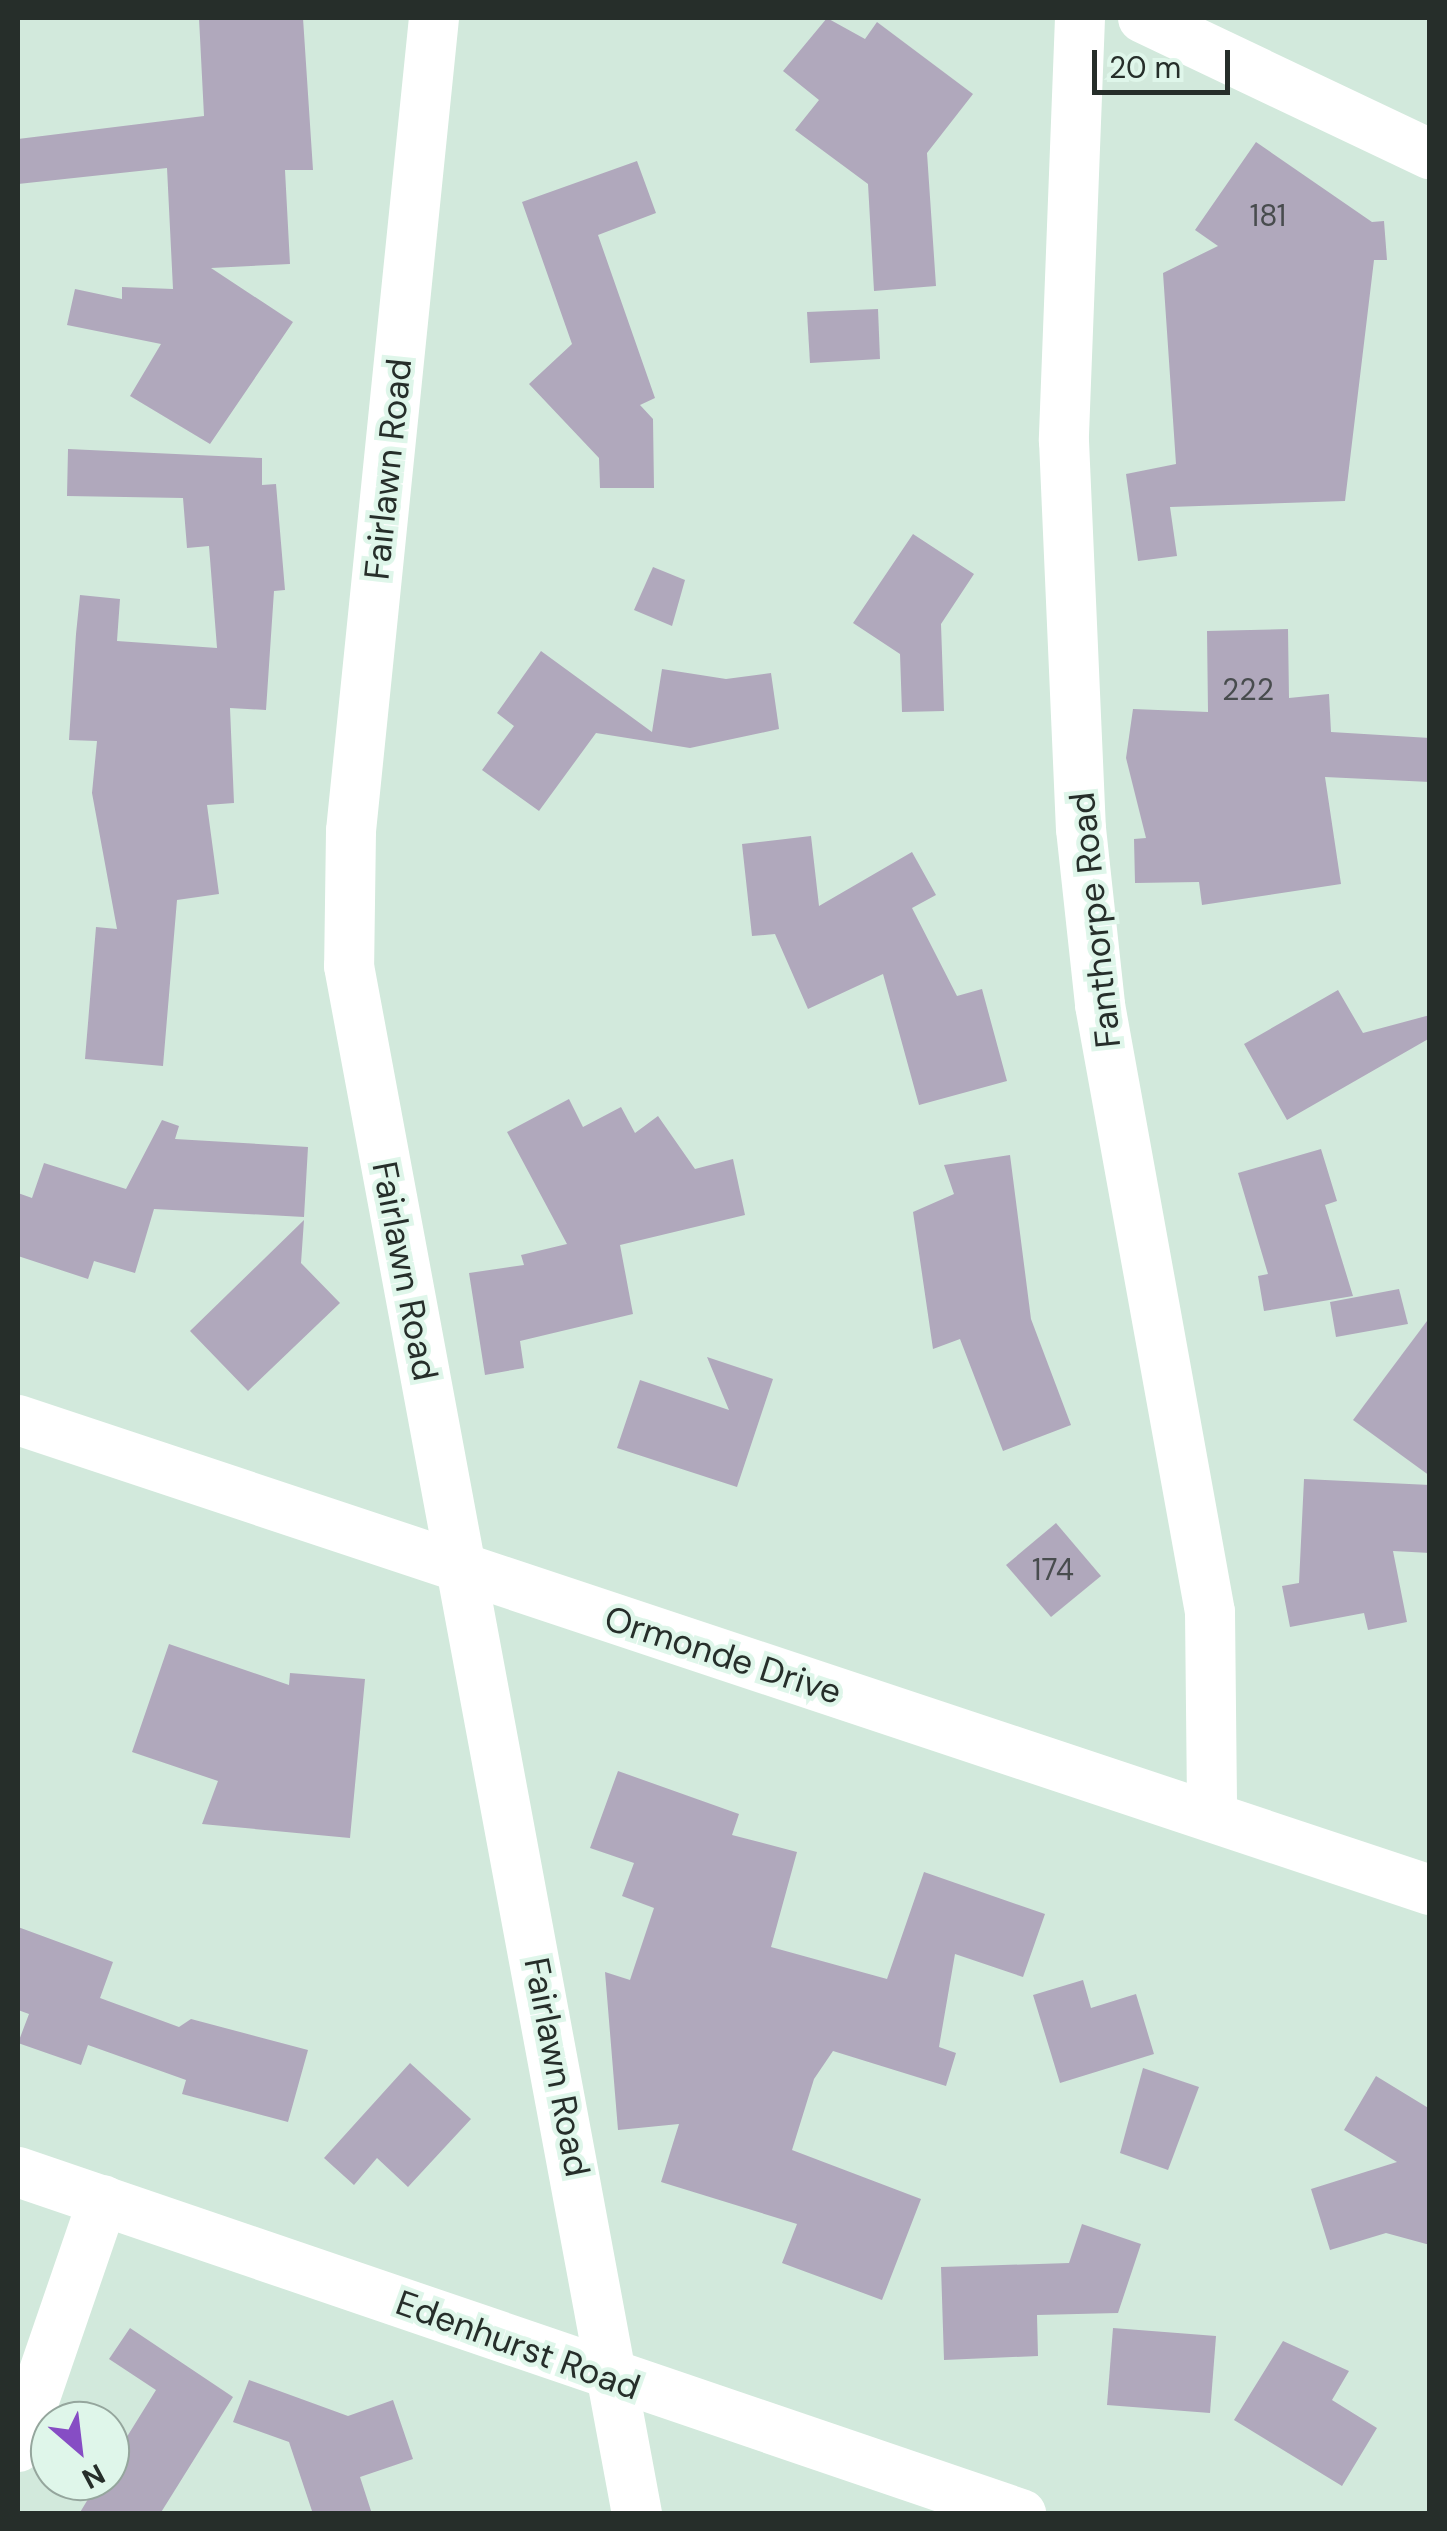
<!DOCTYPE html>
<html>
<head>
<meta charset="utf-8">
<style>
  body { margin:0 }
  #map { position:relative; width:1447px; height:2531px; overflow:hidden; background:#d2e9dc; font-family:"DM Sans",sans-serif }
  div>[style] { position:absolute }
  .building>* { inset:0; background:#b0a8bc }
  .minor>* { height:50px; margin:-25px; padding:0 25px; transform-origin:25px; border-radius:25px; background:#fff }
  span { translate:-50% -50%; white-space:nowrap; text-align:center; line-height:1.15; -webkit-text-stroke:9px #dff6ea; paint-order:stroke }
  .number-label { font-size:30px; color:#484c4e }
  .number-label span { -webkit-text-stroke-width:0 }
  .street-label { font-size:35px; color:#262e2a }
  .frame { position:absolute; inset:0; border:20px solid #262e2a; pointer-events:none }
  .north { position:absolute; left:30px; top:2401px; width:100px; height:100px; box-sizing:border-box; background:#dff6ea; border:2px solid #95a69d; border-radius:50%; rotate:152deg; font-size:28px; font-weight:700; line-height:40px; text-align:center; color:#262e2a }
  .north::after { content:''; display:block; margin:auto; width:35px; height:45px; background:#864dc4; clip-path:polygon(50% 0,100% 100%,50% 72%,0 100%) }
  .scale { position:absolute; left:1092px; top:50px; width:138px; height:45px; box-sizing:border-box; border:5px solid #262e2a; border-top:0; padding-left:12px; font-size:30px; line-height:35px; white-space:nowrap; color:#262e2a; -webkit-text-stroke:8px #dff6ea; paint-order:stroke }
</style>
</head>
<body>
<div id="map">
  <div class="building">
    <div style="clip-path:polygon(199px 18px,303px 18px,313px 170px,285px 170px,290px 264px,211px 268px,293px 322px,210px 444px,130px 396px,161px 344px,67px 325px,75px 289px,122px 299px,122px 287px,173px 289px,167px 168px,18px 184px,18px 139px,204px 116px)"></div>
    <div style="clip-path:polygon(827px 18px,865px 39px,877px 22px,973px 94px,927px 153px,936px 286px,874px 291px,868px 184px,795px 130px,819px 100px,783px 71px)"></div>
    <div style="clip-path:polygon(1256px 142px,1372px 222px,1384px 221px,1387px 260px,1374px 260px,1345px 501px,1170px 507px,1177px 556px,1138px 561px,1126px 474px,1176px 464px,1163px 273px,1218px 246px,1195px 230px)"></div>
    <div style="clip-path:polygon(637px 161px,656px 213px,598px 235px,655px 398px,640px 405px,653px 419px,654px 488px,600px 488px,599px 458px,529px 384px,572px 344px,522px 202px)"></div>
    <div style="clip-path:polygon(878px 309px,880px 359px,810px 363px,807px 312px)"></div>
    <div style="clip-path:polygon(68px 449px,262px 458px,262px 485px,276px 484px,285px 590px,274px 591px,266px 710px,230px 708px,234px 803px,207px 805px,219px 894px,177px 900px,163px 1066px,85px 1059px,96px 927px,117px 929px,92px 793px,97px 741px,69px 740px,76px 634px,80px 595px,120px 599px,117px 641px,217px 648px,209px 546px,187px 548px,183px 498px,67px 496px)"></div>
    <div style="clip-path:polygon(913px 534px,974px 574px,941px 624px,944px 711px,902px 712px,900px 654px,853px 623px)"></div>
    <div style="clip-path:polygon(653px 567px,685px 580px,672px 626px,634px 610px)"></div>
    <div style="clip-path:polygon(1288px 629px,1289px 698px,1329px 694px,1331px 732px,1430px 738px,1430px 782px,1325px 777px,1341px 884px,1202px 905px,1199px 882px,1135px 883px,1134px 839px,1146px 838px,1126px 758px,1133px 709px,1208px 712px,1207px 631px)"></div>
    <div style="clip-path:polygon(541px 651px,652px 732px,662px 669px,726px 679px,771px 673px,779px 729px,690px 748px,596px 733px,539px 811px,482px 770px,514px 726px,497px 713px)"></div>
    <div style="clip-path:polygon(811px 836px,819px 906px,912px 852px,936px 895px,912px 908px,957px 996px,982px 989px,1007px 1081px,919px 1105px,883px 974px,808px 1009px,775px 934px,752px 936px,742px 844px)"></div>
    <div style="clip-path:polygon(1338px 990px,1363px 1033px,1430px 1015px,1430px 1038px,1287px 1120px,1244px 1044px)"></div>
    <div style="clip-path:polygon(569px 1099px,583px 1127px,621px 1107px,635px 1133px,658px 1116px,695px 1169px,733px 1159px,745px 1215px,620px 1245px,633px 1314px,520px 1341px,524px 1368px,485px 1375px,469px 1273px,524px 1265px,521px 1255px,567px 1244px,507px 1132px)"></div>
    <div style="clip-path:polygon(162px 1120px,179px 1126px,175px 1139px,308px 1147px,304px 1217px,154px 1209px,135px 1273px,94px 1261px,88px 1279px,18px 1256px,18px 1193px,32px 1198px,44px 1163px,126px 1189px)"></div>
    <div style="clip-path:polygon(1321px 1149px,1337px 1201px,1325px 1205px,1353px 1296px,1264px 1311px,1258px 1276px,1268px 1274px,1238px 1173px)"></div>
    <div style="clip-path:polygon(1010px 1155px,1031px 1319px,1071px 1425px,1003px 1451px,960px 1339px,933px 1349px,913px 1212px,954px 1194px,944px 1165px)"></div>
    <div style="clip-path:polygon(304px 1220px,301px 1263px,340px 1303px,248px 1391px,190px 1331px)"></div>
    <div style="clip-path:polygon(1399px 1289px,1408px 1324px,1336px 1337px,1330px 1302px)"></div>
    <div style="clip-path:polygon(1430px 1317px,1430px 1476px,1353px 1420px)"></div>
    <div style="clip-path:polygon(707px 1357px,773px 1379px,737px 1487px,617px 1448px,640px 1380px,729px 1410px)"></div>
    <div style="clip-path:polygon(1304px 1479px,1430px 1485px,1430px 1553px,1393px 1551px,1407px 1622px,1368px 1630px,1364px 1613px,1290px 1627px,1282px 1586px,1299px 1583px)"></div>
    <div style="clip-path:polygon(1056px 1523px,1101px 1576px,1051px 1617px,1006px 1565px)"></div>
    <div style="clip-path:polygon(169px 1644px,289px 1685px,290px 1673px,365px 1679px,350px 1838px,202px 1824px,218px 1781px,132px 1752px)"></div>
    <div style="clip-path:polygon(618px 1771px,739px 1814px,732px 1835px,797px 1852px,771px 1947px,887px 1979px,924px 1872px,1045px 1914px,1023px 1977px,955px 1954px,939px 2047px,956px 2053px,946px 2086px,833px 2051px,814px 2079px,792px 2150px,921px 2199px,882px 2300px,782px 2263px,797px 2224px,661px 2182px,679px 2124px,618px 2130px,605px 1972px,630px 1980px,654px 1908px,622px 1896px,634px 1863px,590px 1848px)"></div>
    <div style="clip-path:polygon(18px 1927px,113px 1962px,100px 1998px,179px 2027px,191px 2019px,308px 2050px,288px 2122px,182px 2094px,186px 2080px,88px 2045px,81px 2065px,18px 2043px,29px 2014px,18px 2010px)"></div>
    <div style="clip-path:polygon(1083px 1980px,1091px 2008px,1136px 1994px,1154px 2054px,1060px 2083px,1033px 1995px)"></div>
    <div style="clip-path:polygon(410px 2063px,471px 2119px,408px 2187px,377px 2158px,354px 2185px,324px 2158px)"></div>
    <div style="clip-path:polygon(1143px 2068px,1199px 2087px,1168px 2170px,1120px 2153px)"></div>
    <div style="clip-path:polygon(1376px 2076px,1430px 2109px,1430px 2245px,1386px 2233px,1330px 2250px,1311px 2189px,1397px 2162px,1344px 2130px)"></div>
    <div style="clip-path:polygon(1082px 2224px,1141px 2244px,1118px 2313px,1037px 2315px,1038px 2356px,944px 2360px,941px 2267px,1069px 2263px)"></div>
    <div style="clip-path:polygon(130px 2328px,233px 2397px,160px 2514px,79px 2514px,99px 2481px,110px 2481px,110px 2464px,156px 2390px,109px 2359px)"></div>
    <div style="clip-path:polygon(1113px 2328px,1216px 2336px,1210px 2413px,1107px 2405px)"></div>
    <div style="clip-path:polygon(1283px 2341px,1349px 2371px,1332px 2400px,1377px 2428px,1342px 2486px,1234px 2420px)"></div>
    <div style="clip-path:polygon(249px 2380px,348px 2416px,393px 2400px,413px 2459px,360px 2477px,372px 2514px,313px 2514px,289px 2442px,233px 2422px)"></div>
  </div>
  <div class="minor">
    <div style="left:434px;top:18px;width:817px;rotate:95.83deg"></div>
    <div style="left:351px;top:831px;width:135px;rotate:90.8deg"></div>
    <div style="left:349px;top:966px;width:1575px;rotate:79.46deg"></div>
    <div style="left:1080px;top:18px;width:423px;rotate:92.2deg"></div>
    <div style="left:1064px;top:441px;width:388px;rotate:87.5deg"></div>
    <div style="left:1081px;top:829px;width:177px;rotate:83.8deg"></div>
    <div style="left:1100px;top:1005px;width:617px;rotate:79.73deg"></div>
    <div style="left:1210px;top:1612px;width:202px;rotate:89.4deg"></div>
    <div style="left:1143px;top:18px;width:318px;rotate:25.4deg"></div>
    <div style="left:18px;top:1420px;width:1488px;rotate:18.41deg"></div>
    <div style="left:18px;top:2172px;width:1060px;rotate:18.83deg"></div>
    <div style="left:18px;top:2447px;width:261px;rotate:-71deg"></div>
  </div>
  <div class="number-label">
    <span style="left:1268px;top:216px">181</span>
    <span style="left:1248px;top:690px">222</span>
    <span style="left:1053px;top:1570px">174</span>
  </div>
  <div class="street-label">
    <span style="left:388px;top:469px;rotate:-84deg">Fairlawn Road</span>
    <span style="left:1095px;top:920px;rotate:-96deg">Fanthorpe Road</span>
    <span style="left:405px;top:1271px;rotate:79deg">Fairlawn Road</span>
    <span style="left:723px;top:1655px;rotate:18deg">Ormonde Drive</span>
    <span style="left:557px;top:2067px;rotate:79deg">Fairlawn Road</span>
    <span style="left:518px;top:2345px;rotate:20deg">Edenhurst Road</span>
  </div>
  <div class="frame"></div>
  <div class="north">N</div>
  <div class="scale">20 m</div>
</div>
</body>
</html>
